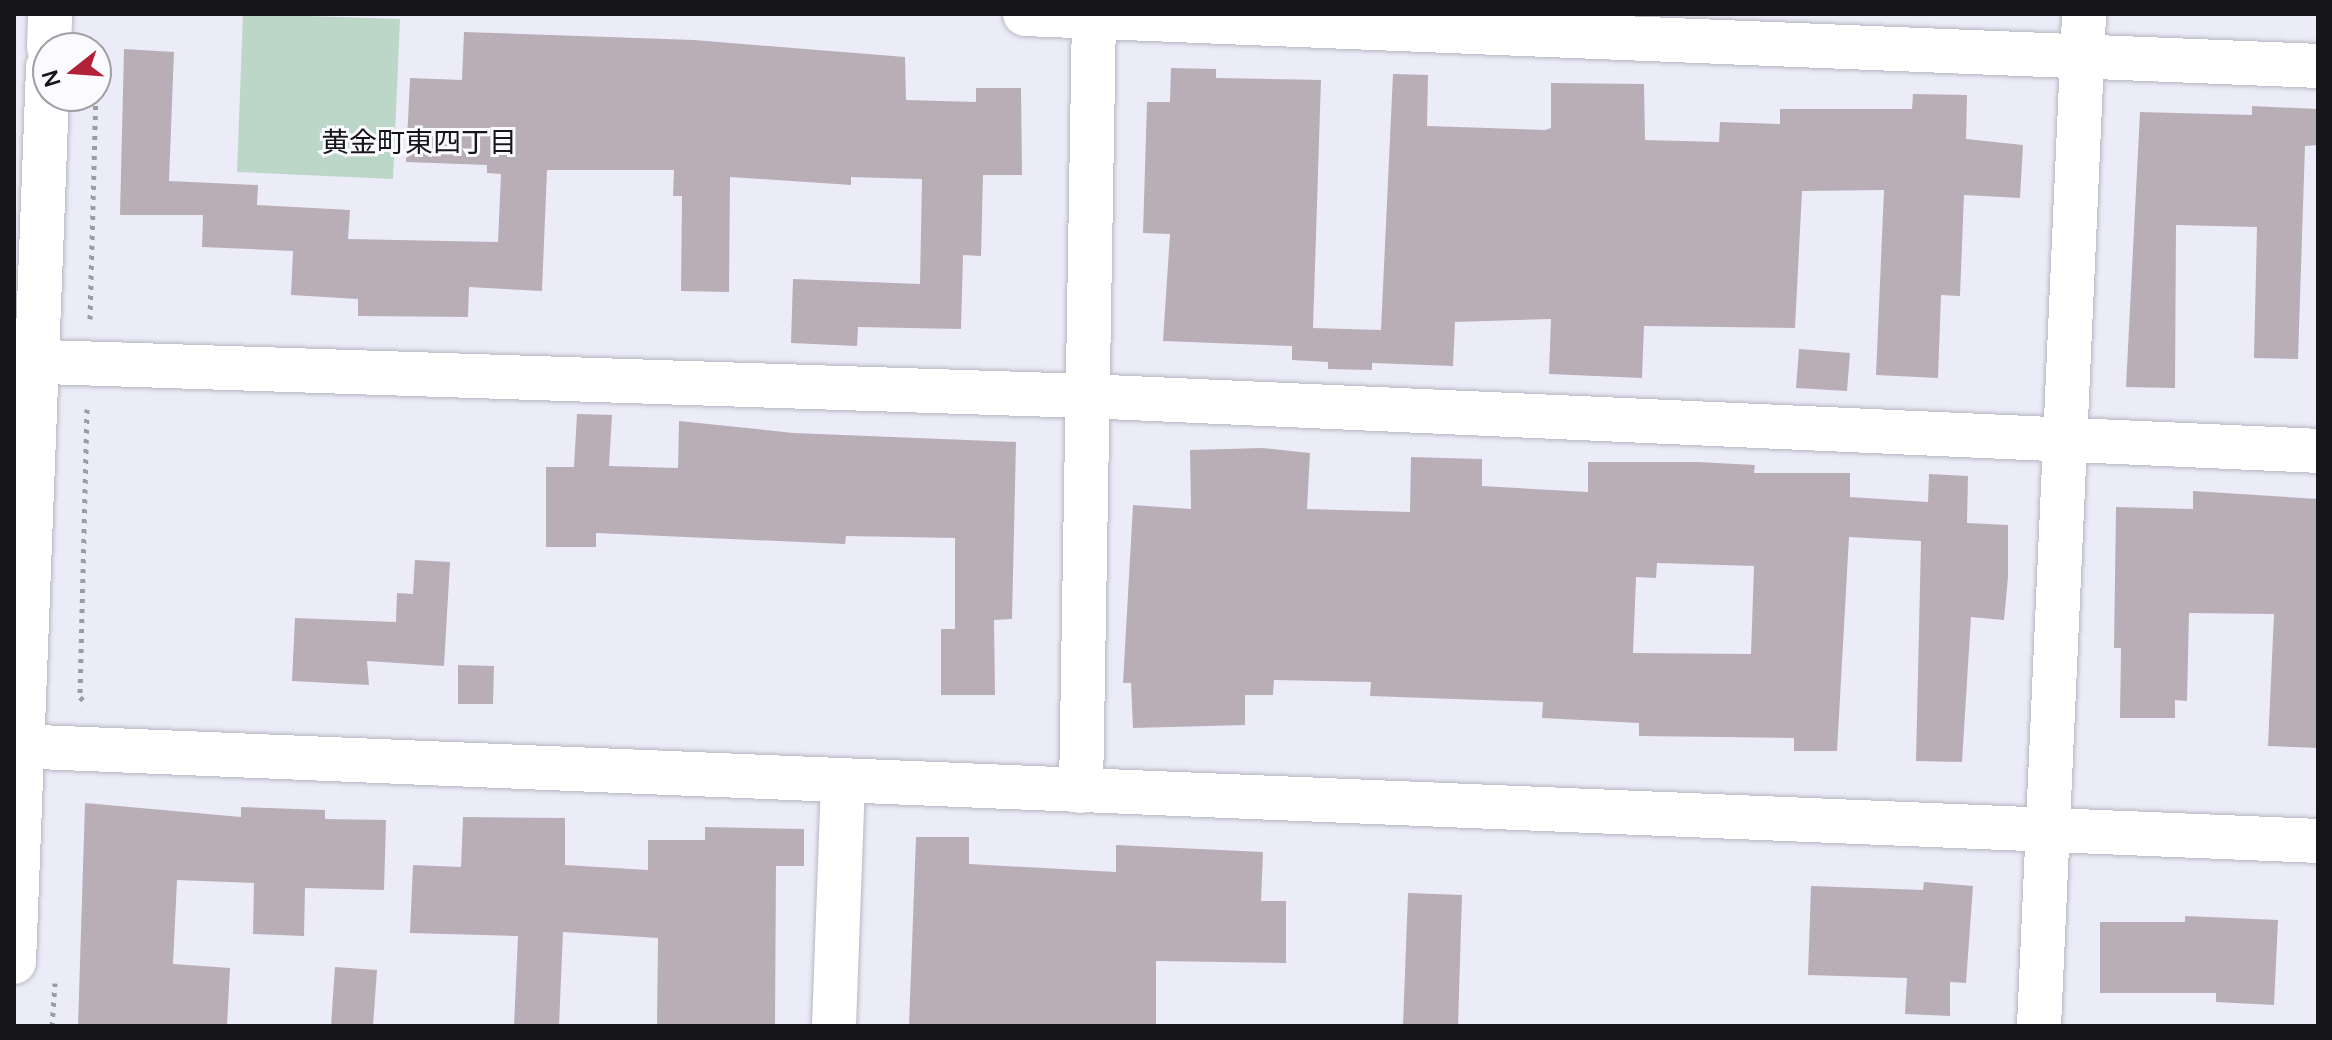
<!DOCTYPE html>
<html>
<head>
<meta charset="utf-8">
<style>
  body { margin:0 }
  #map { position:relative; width:2332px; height:1040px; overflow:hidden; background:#ececf8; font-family:Manrope,"Noto Sans JP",sans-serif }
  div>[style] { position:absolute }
  .green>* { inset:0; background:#bcd6c7 }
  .building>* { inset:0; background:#b9aeb6 }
  .path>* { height:5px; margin-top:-2.5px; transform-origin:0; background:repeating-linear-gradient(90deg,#9b9ba4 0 4px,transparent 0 10px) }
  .roads { filter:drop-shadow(0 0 2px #b7b7c3) drop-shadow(0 0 2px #b7b7c3) }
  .minor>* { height:44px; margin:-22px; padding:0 22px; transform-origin:22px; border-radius:22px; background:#fff }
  span { translate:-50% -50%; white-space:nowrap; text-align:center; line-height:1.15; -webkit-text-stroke:6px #fafaff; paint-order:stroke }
  .neighbourhood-label { font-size:28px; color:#16161a }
  .frame { position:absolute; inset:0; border:16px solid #16161a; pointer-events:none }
  .north { position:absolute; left:32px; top:32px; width:80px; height:80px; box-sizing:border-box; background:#fafaff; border:2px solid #9f9fa3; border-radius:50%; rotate:253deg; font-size:22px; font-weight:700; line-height:32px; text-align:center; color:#16161a }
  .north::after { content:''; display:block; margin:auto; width:28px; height:36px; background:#b32139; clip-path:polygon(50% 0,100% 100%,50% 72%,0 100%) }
</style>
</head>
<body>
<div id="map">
  <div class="green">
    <div style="clip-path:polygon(243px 14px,400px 19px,393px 179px,237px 172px)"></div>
  </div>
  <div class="building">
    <div style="clip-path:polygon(464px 32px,694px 40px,905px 57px,906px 100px,976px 102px,976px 88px,1021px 88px,1022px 175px,983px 175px,981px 256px,963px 255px,961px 329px,858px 327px,857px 346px,791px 343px,793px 279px,920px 284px,922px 179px,851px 177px,851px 185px,730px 177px,729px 292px,681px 291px,682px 196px,673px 196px,674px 170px,547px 170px,542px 291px,469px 287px,468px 317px,358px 316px,358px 299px,291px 295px,293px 251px,202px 247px,203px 215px,120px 215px,124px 49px,174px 52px,169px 181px,258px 185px,257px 205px,350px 210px,348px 239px,498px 242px,501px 174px,487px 173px,487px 165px,406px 162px,410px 78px,462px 80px)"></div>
    <div style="clip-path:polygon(1171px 68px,1216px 69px,1216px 78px,1321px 80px,1313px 328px,1381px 330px,1393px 74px,1428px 75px,1427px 126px,1545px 130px,1551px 128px,1551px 83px,1644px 84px,1645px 140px,1719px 142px,1720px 122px,1780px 124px,1780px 109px,1912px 109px,1913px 94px,1967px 95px,1966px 139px,2023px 145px,2020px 198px,1964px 195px,1960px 296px,1941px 295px,1938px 378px,1876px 375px,1884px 190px,1802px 191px,1795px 328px,1644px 326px,1642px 378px,1549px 374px,1551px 319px,1455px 322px,1453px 366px,1372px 363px,1372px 370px,1328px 369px,1328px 362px,1292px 360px,1292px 346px,1163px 341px,1170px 234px,1143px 233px,1147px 102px,1170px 102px)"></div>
    <div style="clip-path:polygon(2252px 106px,2318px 109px,2318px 145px,2305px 146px,2298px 359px,2254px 358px,2257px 227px,2176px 225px,2175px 388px,2126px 387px,2140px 112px,2252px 115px)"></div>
    <div style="clip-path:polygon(1799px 349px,1850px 353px,1847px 391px,1796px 388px)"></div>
    <div style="clip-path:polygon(577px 414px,612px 415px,609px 466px,678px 468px,679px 421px,794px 433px,1016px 442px,1012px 619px,994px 620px,995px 695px,941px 695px,941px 629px,955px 629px,955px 538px,846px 536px,845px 544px,596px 533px,596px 547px,546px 547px,546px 467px,574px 467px)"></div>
    <div style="clip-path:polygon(evenodd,1262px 448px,1310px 453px,1307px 509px,1410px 512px,1411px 457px,1482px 459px,1482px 486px,1588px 492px,1588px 462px,1698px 462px,1755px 465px,1754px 473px,1850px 473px,1850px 497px,1928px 502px,1929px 474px,1968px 476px,1967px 523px,2008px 525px,2008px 577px,2004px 620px,1971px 617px,1962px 762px,1916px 761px,1921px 541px,1849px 537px,1837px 751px,1794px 751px,1794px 738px,1639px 736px,1639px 723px,1542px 718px,1543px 702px,1370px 696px,1371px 682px,1274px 680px,1273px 695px,1245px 695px,1245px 725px,1133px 728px,1131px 683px,1123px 683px,1133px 505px,1191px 509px,1190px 450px,1262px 448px,1657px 563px,1754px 566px,1751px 654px,1633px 653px,1636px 577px,1656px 578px,1657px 563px)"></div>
    <div style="clip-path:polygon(2193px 491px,2318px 499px,2318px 748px,2268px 746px,2274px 614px,2189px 613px,2187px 701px,2175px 700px,2175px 718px,2120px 718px,2121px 648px,2114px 648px,2116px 507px,2193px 509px)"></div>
    <div style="clip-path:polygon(415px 560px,450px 562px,444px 666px,367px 661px,369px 685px,292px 681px,295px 618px,396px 622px,397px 593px,413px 594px)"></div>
    <div style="clip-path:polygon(458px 665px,494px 666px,493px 704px,458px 704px)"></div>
    <div style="clip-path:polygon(85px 803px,241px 817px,241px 807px,325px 810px,325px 819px,386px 820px,384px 890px,305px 888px,304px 936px,253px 934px,254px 883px,177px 880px,173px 964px,230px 968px,227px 1026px,78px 1026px)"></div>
    <div style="clip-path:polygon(463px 817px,565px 818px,565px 865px,648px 870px,648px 840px,705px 840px,705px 827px,804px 829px,804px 866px,776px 866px,775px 1026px,657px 1026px,658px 938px,563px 932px,559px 1026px,514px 1026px,518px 936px,410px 933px,413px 865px,461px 867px)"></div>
    <div style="clip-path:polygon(916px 837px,969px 837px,969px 864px,1116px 872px,1116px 845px,1263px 852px,1261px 901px,1286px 901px,1286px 963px,1156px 961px,1156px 1026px,909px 1026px)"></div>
    <div style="clip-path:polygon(1924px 882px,1973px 886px,1966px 983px,1950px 982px,1950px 1016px,1905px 1014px,1907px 978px,1808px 975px,1811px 886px,1923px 890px)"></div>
    <div style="clip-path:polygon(1408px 893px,1462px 895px,1458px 1026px,1403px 1026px)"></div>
    <div style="clip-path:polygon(2185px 916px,2278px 920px,2274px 1005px,2216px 1002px,2216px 993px,2100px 993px,2100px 922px,2185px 922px)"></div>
    <div style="clip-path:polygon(335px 967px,377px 970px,373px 1026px,331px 1026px)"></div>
  </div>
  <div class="path">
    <div style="left:97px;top:74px;width:26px;rotate:-90deg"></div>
    <div style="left:90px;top:319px;width:223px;rotate:-88.5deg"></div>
    <div style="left:87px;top:409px;width:288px;rotate:91.4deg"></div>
    <div style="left:80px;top:697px;width:10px;rotate:45deg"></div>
    <div style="left:52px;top:1026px;width:43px;rotate:-86deg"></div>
  </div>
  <div class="roads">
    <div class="minor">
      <div style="left:1025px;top:14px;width:1294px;rotate:2.3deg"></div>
      <div style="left:49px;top:48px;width:34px;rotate:-88deg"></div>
      <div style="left:14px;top:361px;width:1072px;rotate:1.87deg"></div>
      <div style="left:1085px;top:396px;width:1234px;rotate:2.55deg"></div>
      <div style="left:14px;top:746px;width:2306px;rotate:2.36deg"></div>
      <div style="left:1081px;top:791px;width:777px;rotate:-89.04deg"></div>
      <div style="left:14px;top:962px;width:896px;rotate:-87.82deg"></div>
      <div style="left:834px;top:1026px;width:243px;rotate:-87.9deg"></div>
      <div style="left:2039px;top:1026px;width:1013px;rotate:-87.45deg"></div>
    </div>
  </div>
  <div class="neighbourhood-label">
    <span style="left:419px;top:141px">黄金町東四丁目</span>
  </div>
  <div class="frame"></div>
  <div class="north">N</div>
</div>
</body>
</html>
